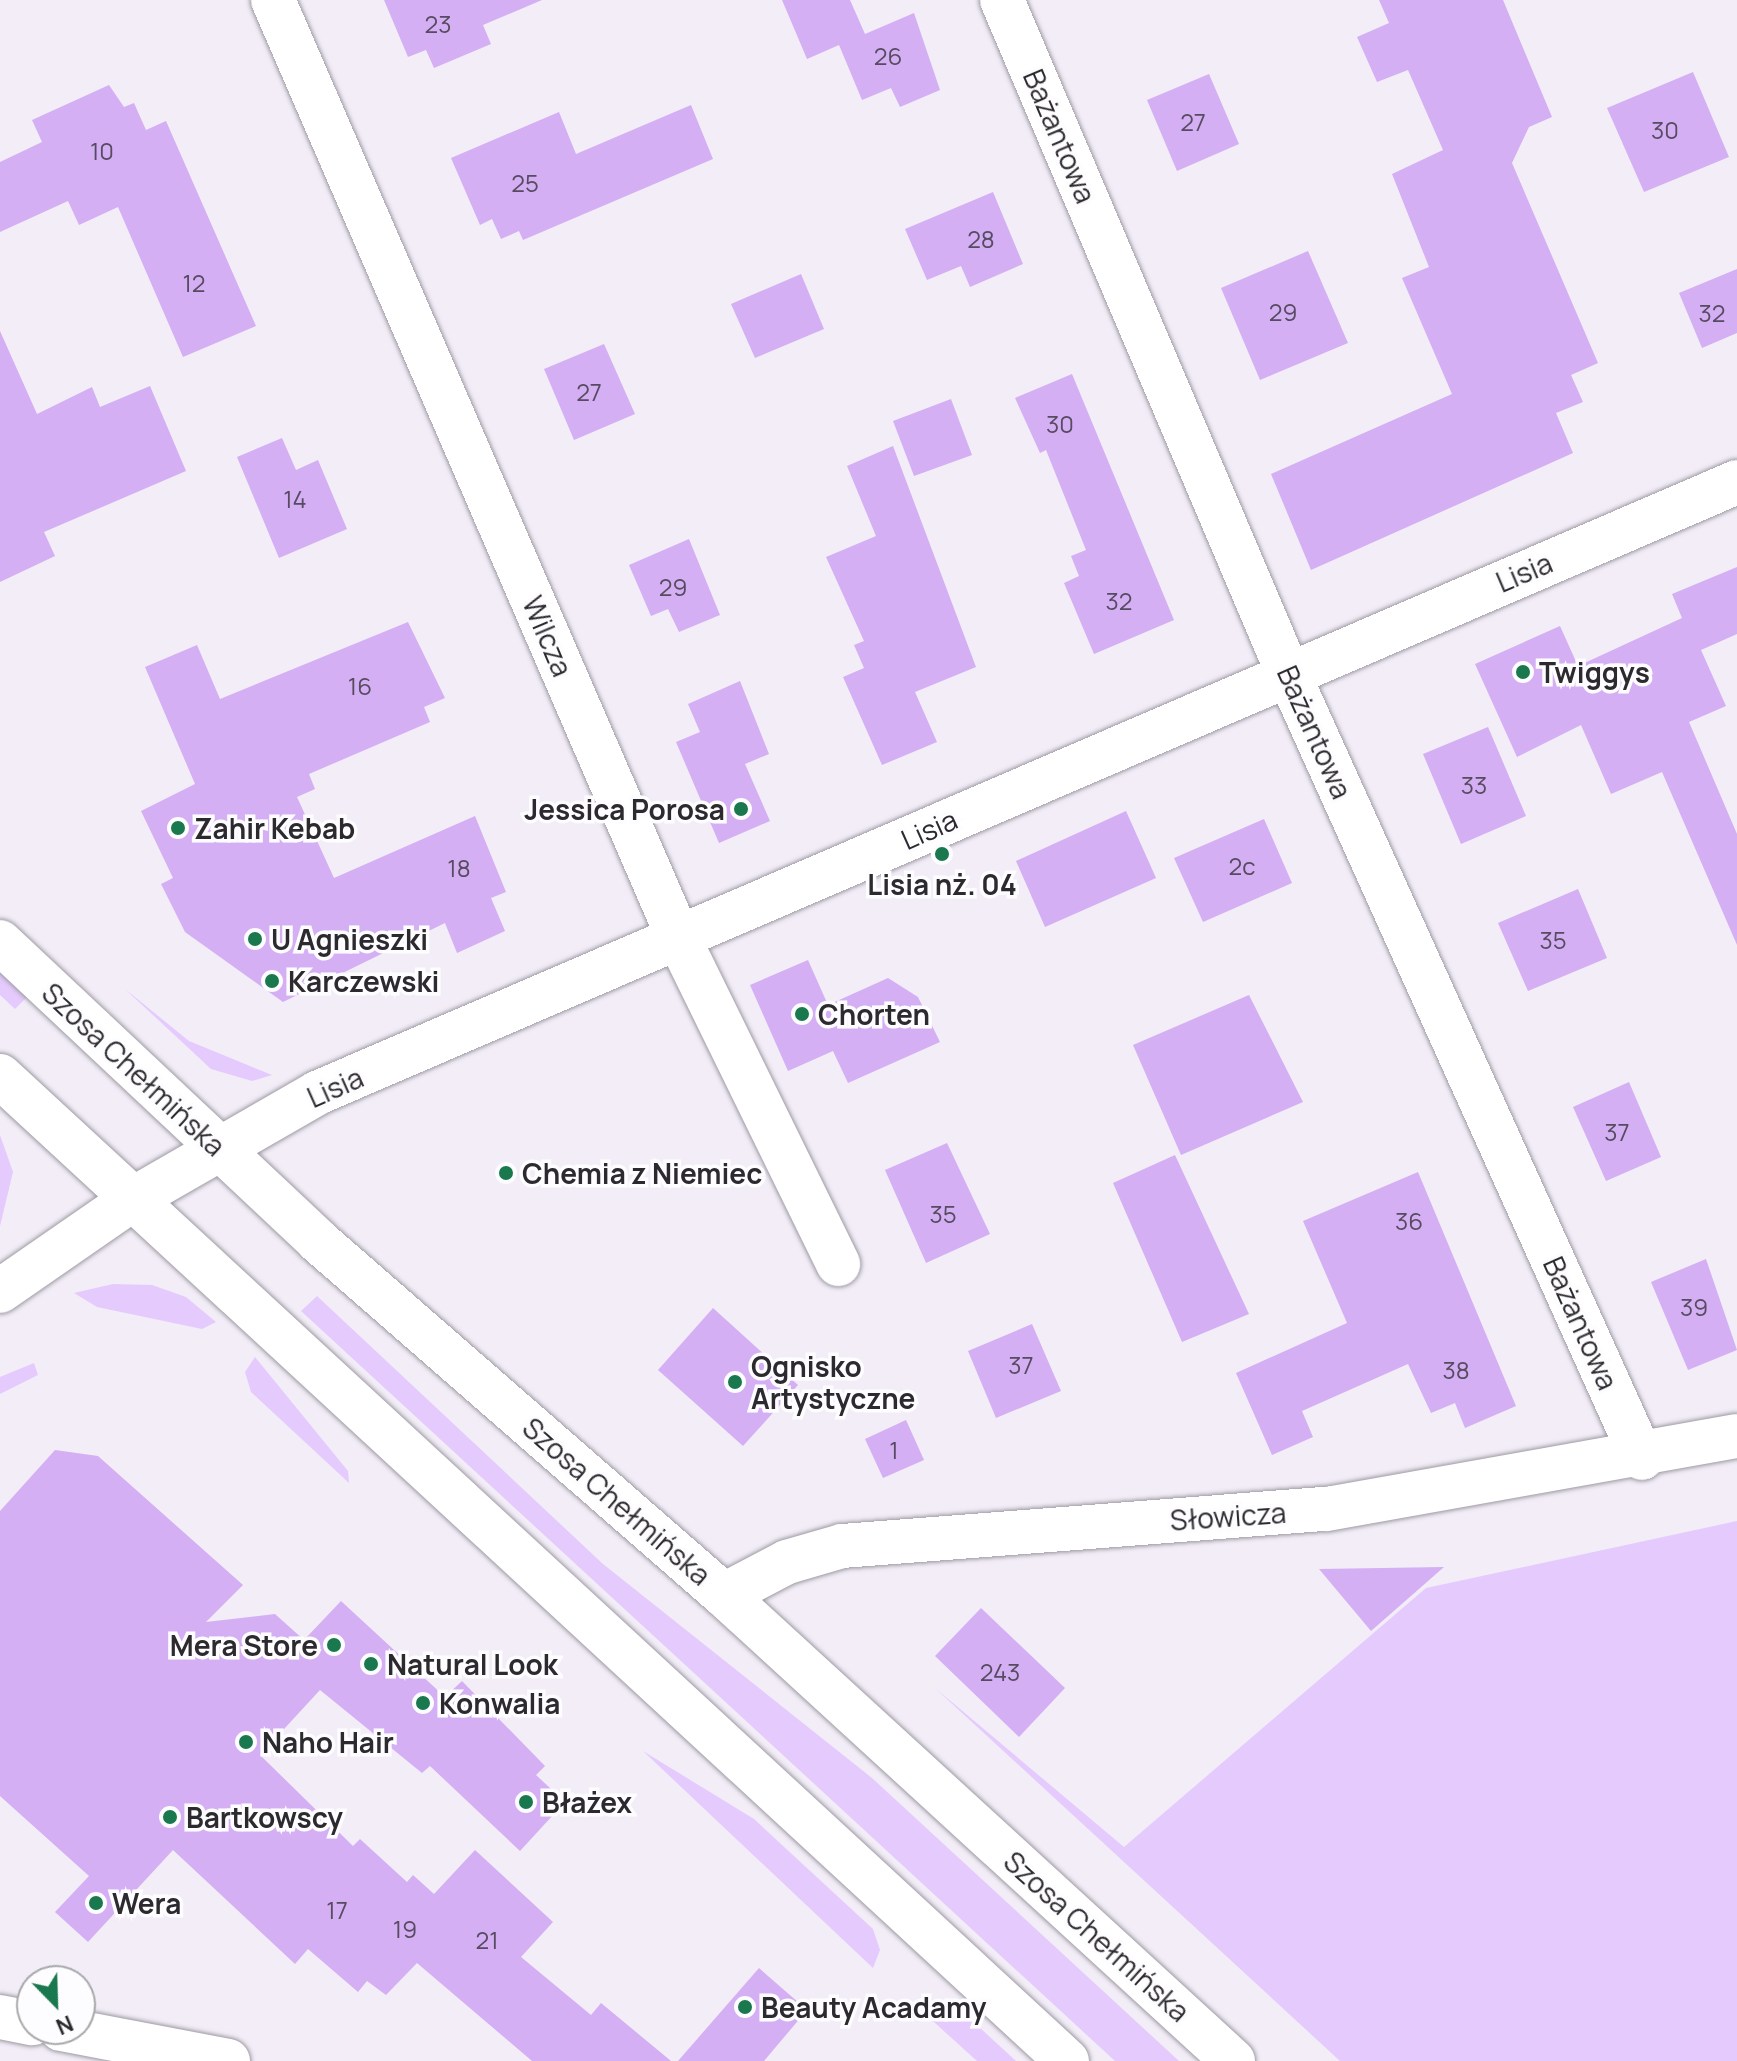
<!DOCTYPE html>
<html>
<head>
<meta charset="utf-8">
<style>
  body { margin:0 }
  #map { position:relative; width:1737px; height:2061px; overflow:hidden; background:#f2edf7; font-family:Manrope,sans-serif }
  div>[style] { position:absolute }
  .green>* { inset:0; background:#e5cbfd }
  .building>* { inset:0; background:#d4aff4 }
  .roads { filter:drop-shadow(0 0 2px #9e9aa3) drop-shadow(0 0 2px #9e9aa3) }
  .minor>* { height:44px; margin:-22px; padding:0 22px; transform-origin:22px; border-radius:22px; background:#fff }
  .secondary>* { height:44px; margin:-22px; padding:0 22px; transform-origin:22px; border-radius:22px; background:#fff }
  .dots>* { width:22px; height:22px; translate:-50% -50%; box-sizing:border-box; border:4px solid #fdfcfe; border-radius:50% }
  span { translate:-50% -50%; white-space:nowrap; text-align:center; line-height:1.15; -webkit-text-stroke:7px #fdfcfe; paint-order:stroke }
  .number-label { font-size:24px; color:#564b60 }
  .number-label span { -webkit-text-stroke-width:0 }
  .street-label { font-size:28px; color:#2c2a2e }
  .poi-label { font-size:28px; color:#2c2a2e; font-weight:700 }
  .left { translate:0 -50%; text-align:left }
  .right { translate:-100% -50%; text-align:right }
  .north { position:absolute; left:16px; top:1965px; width:80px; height:80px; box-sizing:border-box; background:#fdfcfe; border:2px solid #a9a8ab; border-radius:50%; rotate:157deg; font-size:22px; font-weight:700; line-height:32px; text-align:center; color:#2c2a2e }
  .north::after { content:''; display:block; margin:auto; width:28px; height:36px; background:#1a784e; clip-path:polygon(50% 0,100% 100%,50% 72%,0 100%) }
</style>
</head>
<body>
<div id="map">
  <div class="green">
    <div style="clip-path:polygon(0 972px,27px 997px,15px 1009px,0 995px)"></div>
    <div style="clip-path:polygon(125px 989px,189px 1041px,272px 1075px,252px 1081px,211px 1069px)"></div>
    <div style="clip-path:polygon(0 1135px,13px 1172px,0 1226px)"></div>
    <div style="clip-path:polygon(113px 1284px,152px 1285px,186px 1297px,216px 1322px,202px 1329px,97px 1307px,74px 1293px)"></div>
    <div style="clip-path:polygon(317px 1296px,603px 1564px,872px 1778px,1179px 2061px,1115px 2061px,301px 1311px)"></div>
    <div style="clip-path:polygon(255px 1357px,348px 1471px,349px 1483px,251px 1392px,245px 1372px)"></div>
    <div style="clip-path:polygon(34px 1363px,38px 1375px,0 1394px,0 1377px)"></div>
    <div style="clip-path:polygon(1737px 1521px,1737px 2061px,1340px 2061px,935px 1688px,1124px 1847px,1426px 1588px)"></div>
    <div style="clip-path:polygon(643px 1751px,754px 1819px,873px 1929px,880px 1950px,873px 1968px)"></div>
    <div style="clip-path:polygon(924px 1998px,954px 2004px,1016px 2061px,977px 2061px,914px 2004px)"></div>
  </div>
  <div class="building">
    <div style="clip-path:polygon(384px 0,542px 0,483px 25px,491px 44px,434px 68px,426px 50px,408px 57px)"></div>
    <div style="clip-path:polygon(782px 0,850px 0,865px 34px,914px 13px,940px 90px,900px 107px,891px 88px,862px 100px,839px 45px,807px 59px)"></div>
    <div style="clip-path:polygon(1379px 0,1503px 0,1552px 117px,1529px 127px,1512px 163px,1598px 363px,1571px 375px,1583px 402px,1556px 413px,1573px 453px,1311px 570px,1271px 474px,1452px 394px,1402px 278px,1429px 267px,1392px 174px,1443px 150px,1408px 70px,1377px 82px,1357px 37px,1389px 23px)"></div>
    <div style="clip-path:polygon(1693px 72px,1729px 157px,1644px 192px,1607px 108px)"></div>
    <div style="clip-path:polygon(1209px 74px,1239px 144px,1177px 171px,1147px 100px)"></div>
    <div style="clip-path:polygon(109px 85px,124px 107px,134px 103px,146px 130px,166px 121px,256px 326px,183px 357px,118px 207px,79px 225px,68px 201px,0 232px,0 162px,42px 142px,32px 120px)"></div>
    <div style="clip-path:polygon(691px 105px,713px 159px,523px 240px,519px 231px,501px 239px,492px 219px,480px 225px,451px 158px,559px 112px,576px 154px)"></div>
    <div style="clip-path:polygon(993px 192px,1023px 264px,970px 287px,961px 266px,927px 280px,905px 229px)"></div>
    <div style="clip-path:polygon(1308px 251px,1348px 343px,1260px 380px,1221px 288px)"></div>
    <div style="clip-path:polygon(1737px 269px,1737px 333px,1702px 348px,1679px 293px)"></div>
    <div style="clip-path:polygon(801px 274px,824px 329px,755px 358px,731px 304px)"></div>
    <div style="clip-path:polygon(0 331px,37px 414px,92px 387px,100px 407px,150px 386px,186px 471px,44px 532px,55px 556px,0 582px)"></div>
    <div style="clip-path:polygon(604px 344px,635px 414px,574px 440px,544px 369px)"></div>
    <div style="clip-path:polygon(1072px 374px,1174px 620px,1094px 654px,1064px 583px,1079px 576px,1071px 556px,1086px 550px,1046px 450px,1040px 453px,1015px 398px)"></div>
    <div style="clip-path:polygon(951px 399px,972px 455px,914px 476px,893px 421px)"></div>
    <div style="clip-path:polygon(282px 438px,296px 470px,318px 460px,347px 529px,279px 558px,237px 457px)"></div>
    <div style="clip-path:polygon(893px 446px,976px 667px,915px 692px,937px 742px,882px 765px,843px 677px,864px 668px,854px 645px,864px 641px,826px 557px,876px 536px,847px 466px)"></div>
    <div style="clip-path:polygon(689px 539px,720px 615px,679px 632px,668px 609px,651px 616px,629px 565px)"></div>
    <div style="clip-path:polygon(1737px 567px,1737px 634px,1701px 650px,1726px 706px,1689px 722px,1737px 834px,1737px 945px,1662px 772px,1611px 794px,1581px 725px,1517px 757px,1475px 664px,1560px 626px,1578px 666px,1682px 618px,1672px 594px)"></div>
    <div style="clip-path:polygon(408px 622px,445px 698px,424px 707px,430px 722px,309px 774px,315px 789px,297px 797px,334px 878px,475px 816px,506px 892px,491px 898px,505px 931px,457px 953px,445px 923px,283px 1002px,185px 932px,161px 884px,173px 878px,141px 811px,195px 784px,145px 667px,197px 645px,220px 699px)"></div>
    <div style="clip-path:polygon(740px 681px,769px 754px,745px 764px,770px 821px,719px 843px,676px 742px,700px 732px,688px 704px)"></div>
    <div style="clip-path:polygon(1488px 727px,1526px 816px,1461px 844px,1423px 754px)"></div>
    <div style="clip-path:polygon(1126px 811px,1156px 878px,1045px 927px,1016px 861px)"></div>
    <div style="clip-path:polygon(1264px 819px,1292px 883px,1203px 922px,1174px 858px)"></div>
    <div style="clip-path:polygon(1578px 889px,1607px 958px,1528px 991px,1498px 923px)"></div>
    <div style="clip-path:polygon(808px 960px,828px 1005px,888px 978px,918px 997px,940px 1042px,848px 1083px,833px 1051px,788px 1071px,750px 985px)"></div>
    <div style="clip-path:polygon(1249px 995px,1303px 1102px,1181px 1155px,1133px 1045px)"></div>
    <div style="clip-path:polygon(1629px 1082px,1661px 1157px,1606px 1181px,1573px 1107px)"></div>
    <div style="clip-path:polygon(947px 1143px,990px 1234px,926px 1263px,885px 1170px)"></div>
    <div style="clip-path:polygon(1175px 1155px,1249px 1314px,1182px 1342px,1113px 1183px)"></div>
    <div style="clip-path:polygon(1418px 1172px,1516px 1406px,1465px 1428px,1455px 1403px,1431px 1413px,1408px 1364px,1302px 1411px,1313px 1437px,1272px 1455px,1236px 1373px,1347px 1323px,1303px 1221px)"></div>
    <div style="clip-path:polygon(1706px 1259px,1737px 1350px,1688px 1370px,1651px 1282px)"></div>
    <div style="clip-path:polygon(713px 1308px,798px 1385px,743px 1446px,658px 1370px)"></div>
    <div style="clip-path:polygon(1032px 1324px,1061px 1391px,996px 1418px,968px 1351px)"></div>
    <div style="clip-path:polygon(906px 1420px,924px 1460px,883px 1478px,865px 1439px)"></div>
    <div style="clip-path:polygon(55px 1450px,98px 1456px,243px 1585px,206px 1622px,275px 1614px,304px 1640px,341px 1601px,445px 1697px,462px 1681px,545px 1766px,536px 1775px,565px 1802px,520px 1851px,430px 1766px,422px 1773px,320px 1690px,260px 1755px,353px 1846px,360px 1839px,407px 1882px,413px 1875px,434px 1894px,475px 1850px,553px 1922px,521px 1957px,591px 2015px,601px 2003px,671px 2061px,532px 2061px,417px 1963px,386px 1995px,367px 1981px,358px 1992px,308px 1949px,295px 1964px,173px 1850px,88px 1942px,55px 1912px,89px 1876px,0 1796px,0 1511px)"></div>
    <div style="clip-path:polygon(1444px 1567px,1371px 1631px,1319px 1569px)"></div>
    <div style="clip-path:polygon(981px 1608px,1065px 1688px,1019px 1737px,935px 1656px)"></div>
    <div style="clip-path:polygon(759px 1968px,807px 2010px,764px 2061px,678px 2061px)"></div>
  </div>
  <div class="roads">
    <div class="minor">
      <div style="left:273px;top:0;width:1023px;rotate:66.62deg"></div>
      <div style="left:679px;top:939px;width:362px;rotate:63.9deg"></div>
      <div style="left:1002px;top:0;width:731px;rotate:66.98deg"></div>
      <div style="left:1288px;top:673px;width:861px;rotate:65.73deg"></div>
      <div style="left:0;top:1291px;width:162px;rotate:-34.7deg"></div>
      <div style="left:133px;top:1199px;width:212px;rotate:-29.9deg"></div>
      <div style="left:317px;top:1093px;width:1546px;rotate:-23.28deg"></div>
      <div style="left:724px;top:1595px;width:71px;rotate:-27.6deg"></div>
      <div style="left:787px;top:1562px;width:57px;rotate:-16.2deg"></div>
      <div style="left:842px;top:1546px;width:486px;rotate:-4.4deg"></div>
      <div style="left:1327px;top:1509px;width:416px;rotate:-10.1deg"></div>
      <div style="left:0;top:2017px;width:33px;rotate:11deg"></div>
      <div style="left:61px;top:2029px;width:170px;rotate:10.8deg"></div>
    </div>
    <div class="secondary">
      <div style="left:0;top:942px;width:436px;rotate:43.2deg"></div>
      <div style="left:318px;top:1241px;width:539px;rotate:41.09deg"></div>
      <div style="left:724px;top:1595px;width:690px;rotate:42.47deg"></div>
      <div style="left:0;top:1076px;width:1452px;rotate:42.71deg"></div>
    </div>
  </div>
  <div class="dots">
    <div style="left:1523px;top:672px;background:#1a784e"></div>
    <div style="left:741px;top:809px;background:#1a784e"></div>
    <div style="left:178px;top:828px;background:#1a784e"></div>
    <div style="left:942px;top:854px;background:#1a784e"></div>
    <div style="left:255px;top:939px;background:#1a784e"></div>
    <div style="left:272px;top:981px;background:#1a784e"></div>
    <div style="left:802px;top:1014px;background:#1a784e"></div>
    <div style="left:506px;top:1173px;background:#1a784e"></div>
    <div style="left:735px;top:1382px;background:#1a784e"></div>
    <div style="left:334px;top:1645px;background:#1a784e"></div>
    <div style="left:371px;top:1664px;background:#1a784e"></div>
    <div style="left:423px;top:1703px;background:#1a784e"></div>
    <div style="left:246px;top:1742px;background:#1a784e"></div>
    <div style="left:526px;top:1802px;background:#1a784e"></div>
    <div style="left:170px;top:1817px;background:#1a784e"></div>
    <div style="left:96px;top:1903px;background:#1a784e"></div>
    <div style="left:745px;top:2007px;background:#1a784e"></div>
  </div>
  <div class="number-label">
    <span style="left:438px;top:24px">23</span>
    <span style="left:888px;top:56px">26</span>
    <span style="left:1193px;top:122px">27</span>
    <span style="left:1665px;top:130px">30</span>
    <span style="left:102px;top:151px">10</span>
    <span style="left:525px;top:183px">25</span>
    <span style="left:981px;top:239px">28</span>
    <span style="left:194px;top:283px">12</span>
    <span style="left:1283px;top:312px">29</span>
    <span style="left:1712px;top:313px">32</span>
    <span style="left:589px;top:392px">27</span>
    <span style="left:1060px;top:424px">30</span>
    <span style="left:295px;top:499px">14</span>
    <span style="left:673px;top:587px">29</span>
    <span style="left:1119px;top:601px">32</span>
    <span style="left:360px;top:686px">16</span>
    <span style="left:1474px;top:785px">33</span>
    <span style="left:1242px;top:866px">2c</span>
    <span style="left:459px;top:868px">18</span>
    <span style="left:1553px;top:940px">35</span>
    <span style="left:1617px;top:1132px">37</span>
    <span style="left:943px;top:1214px">35</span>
    <span style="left:1409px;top:1221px">36</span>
    <span style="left:1694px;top:1307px">39</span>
    <span style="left:1021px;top:1365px">37</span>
    <span style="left:1456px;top:1370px">38</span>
    <span style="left:894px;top:1450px">1</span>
    <span style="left:1000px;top:1672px">243</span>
    <span style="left:337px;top:1910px">17</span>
    <span style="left:405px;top:1929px">19</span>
    <span style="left:487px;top:1940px">21</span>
  </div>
  <div class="street-label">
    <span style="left:1060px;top:136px;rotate:67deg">Bażantowa</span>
    <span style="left:1524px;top:572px;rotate:-23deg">Lisia</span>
    <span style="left:548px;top:636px;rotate:67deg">Wilcza</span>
    <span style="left:1315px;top:732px;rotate:66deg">Bażantowa</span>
    <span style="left:929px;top:829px;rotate:-24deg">Lisia</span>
    <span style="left:134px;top:1069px;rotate:43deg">Szosa Chełmińska</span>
    <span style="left:335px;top:1087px;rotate:-24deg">Lisia</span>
    <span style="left:1581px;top:1323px;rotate:66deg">Bażantowa</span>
    <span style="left:617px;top:1501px;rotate:41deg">Szosa Chełmińska</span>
    <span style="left:1228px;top:1516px;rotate:-4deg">Słowicza</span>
    <span style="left:1097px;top:1936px;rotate:42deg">Szosa Chełmińska</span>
  </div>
  <div class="poi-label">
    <span class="left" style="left:1539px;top:672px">Twiggys</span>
    <span class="right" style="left:725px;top:809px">Jessica Porosa</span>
    <span class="left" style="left:194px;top:828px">Zahir Kebab</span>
    <span style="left:942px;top:884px">Lisia nż. 04</span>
    <span class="left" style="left:271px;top:939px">U Agnieszki</span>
    <span class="left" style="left:288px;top:981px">Karczewski</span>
    <span class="left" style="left:818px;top:1014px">Chorten</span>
    <span class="left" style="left:522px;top:1173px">Chemia z Niemiec</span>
    <span class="left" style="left:751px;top:1382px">Ognisko<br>Artystyczne</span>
    <span class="right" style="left:318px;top:1645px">Mera Store</span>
    <span class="left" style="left:387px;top:1664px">Natural Look</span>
    <span class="left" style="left:439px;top:1703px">Konwalia</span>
    <span class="left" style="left:262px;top:1742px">Naho Hair</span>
    <span class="left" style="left:542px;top:1802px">Błażex</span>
    <span class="left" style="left:186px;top:1817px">Bartkowscy</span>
    <span class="left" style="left:112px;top:1903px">Wera</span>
    <span class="left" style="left:761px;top:2007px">Beauty Acadamy</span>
  </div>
  <div class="north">N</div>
</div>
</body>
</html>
